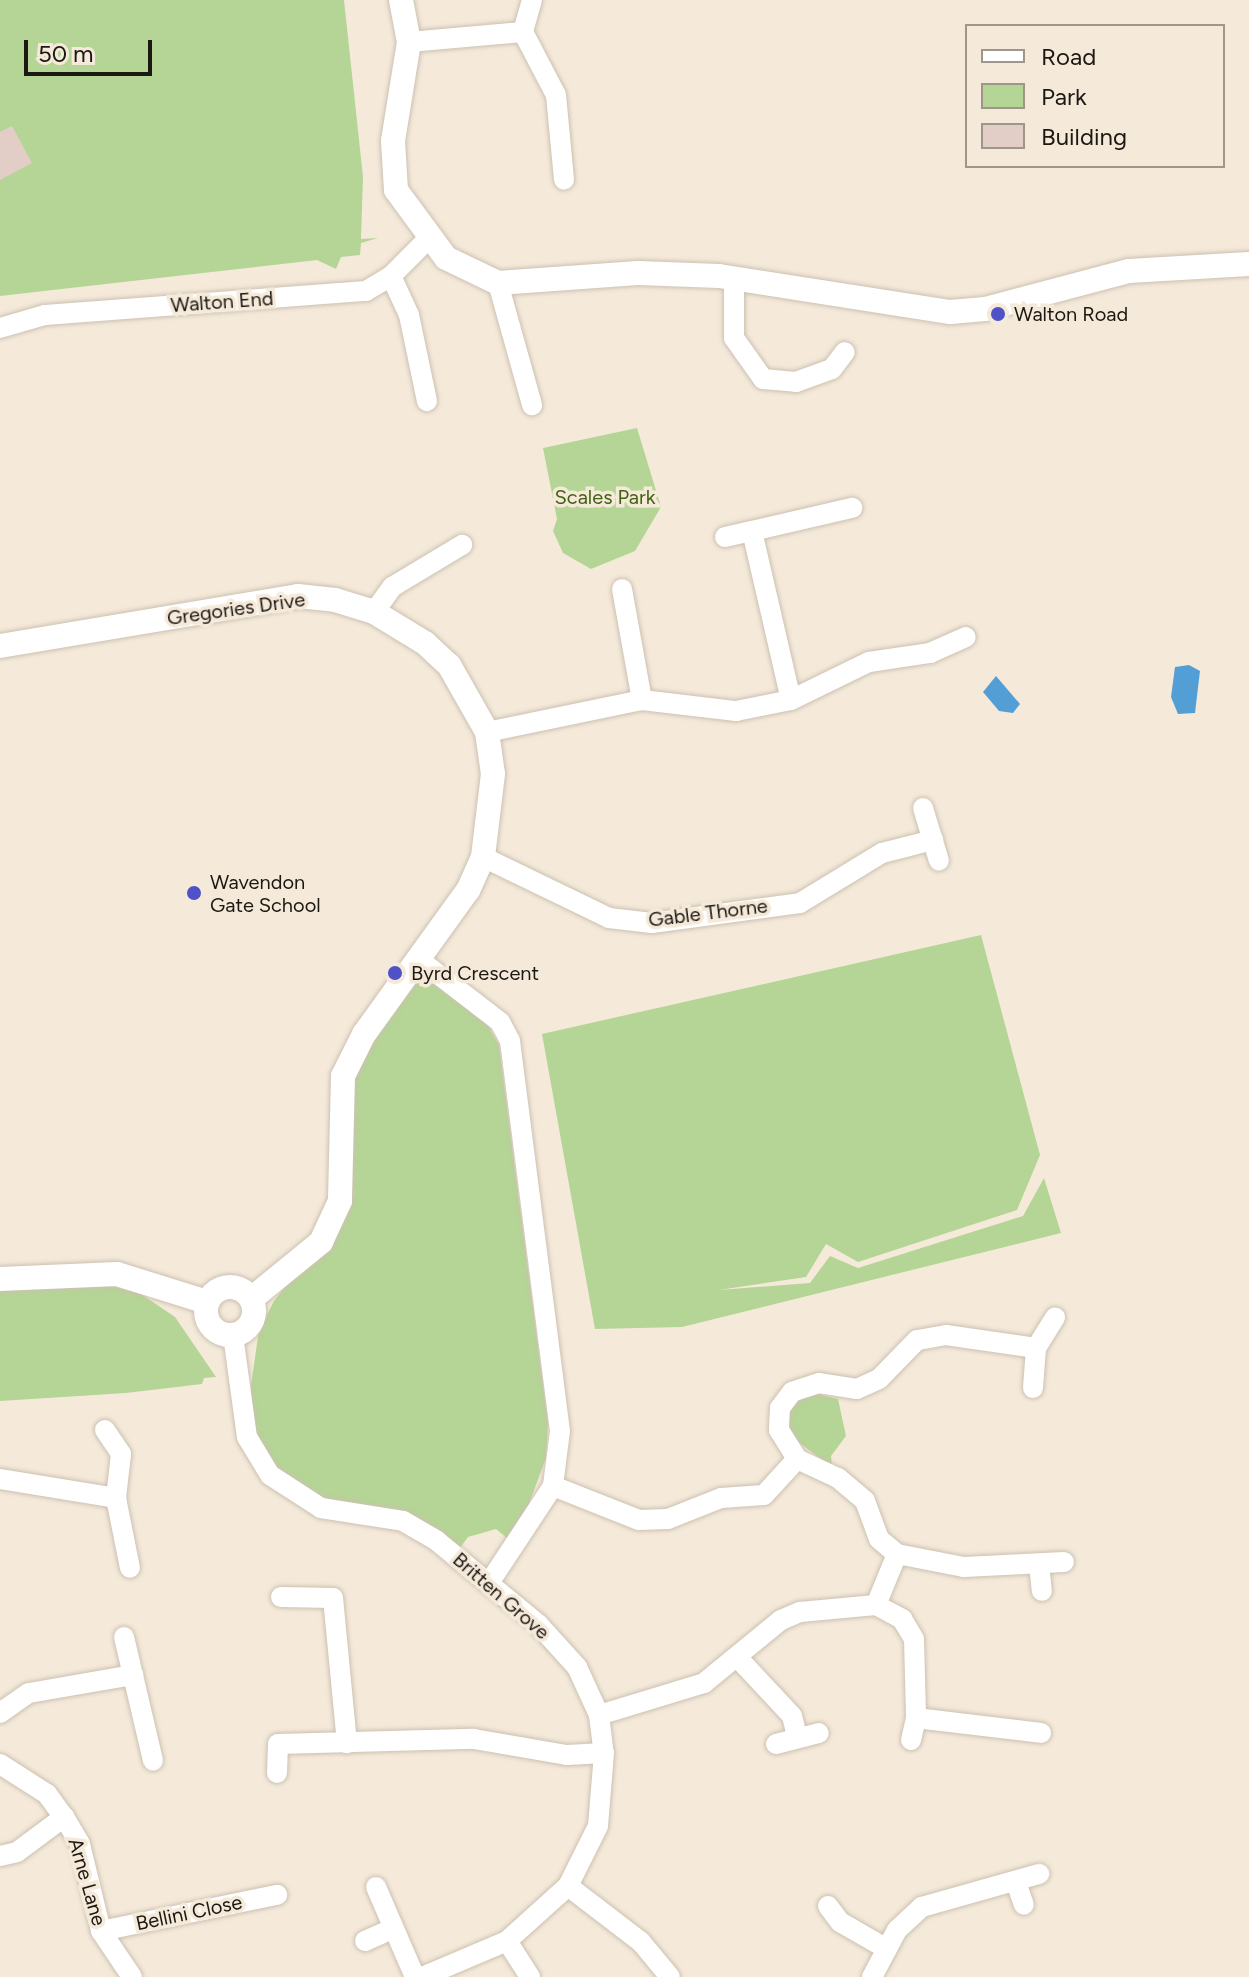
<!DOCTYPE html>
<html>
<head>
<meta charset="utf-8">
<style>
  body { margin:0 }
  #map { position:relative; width:1249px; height:1977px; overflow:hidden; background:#f5eada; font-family:Figtree,sans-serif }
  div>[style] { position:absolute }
  .green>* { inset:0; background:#b4d595 }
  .water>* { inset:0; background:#549ed6 }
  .building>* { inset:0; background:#e3cec7 }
  .roads { filter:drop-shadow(0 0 2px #ccc1b1) drop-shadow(0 0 2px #ccc1b1) }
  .minor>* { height:20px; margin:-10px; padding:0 10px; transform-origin:10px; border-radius:10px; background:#fff }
  .tertiary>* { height:24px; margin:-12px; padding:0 12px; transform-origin:12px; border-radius:12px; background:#fff }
  .tertiary>.ring { margin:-12px; padding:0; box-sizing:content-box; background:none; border:24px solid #fff; border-radius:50% }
  .dots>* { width:22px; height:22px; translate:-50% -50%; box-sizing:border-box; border:4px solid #f5eada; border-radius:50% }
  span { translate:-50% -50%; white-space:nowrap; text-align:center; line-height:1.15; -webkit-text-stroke:7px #f5eada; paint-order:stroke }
  .street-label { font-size:20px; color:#1c1812 }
  .poi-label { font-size:20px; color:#1c1812 }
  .left { translate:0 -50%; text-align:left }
  .park-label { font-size:20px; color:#416311 }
  .legend { position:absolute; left:965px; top:24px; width:260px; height:144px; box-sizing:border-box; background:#f5eada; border:2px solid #9e968a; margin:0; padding:10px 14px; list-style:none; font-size:24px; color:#1c1812 }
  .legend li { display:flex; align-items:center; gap:16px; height:40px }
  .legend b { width:40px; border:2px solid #9e968a }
  .scale { position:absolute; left:24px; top:40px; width:128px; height:36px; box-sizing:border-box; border:4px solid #1c1812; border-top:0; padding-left:10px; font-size:24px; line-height:28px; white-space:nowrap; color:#1c1812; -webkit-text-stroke:6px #f5eada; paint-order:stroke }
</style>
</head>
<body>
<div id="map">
  <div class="green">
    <div style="clip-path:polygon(0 0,344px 0,363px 177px,361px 239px,378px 238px,361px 243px,360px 255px,341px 257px,336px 269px,317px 260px,0 296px)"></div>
    <div style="clip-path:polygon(637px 428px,661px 507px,635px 551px,591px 569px,563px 553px,553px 531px,557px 519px,543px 448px)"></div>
    <div style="clip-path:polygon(981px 935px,1040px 1155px,1017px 1210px,858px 1262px,826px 1244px,806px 1277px,719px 1290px,810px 1283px,830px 1256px,858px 1268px,1023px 1216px,1044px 1178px,1061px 1233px,682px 1327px,595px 1329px,542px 1034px)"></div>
    <div style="clip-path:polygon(417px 972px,485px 1020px,499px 1045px,548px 1423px,546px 1458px,514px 1544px,496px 1529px,468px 1537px,459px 1549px,331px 1502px,280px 1475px,255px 1431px,249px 1399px,259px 1330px,274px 1301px,331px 1228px,350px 1068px)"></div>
    <div style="clip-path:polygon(105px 1284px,141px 1294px,175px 1317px,216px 1377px,204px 1378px,202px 1384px,126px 1393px,0 1401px,0 1290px)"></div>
    <div style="clip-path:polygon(809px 1392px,838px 1399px,846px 1436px,831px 1456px,832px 1467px,786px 1433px,791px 1402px)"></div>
  </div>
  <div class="water">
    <div style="clip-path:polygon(1189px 665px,1200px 671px,1195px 713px,1178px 714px,1171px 697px,1175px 667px)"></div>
    <div style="clip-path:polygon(996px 676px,1020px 704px,1013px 713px,999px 711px,983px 692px)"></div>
  </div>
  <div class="building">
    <div style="clip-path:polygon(12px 126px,32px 163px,0 180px,0 132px)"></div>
  </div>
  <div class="roads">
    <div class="minor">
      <div style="left:532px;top:0;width:33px;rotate:106deg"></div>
      <div style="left:523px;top:32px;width:71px;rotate:62.4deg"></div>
      <div style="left:556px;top:95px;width:85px;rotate:84.6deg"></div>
      <div style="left:409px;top:42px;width:114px;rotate:-5deg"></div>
      <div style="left:391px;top:276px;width:43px;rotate:65.2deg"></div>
      <div style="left:409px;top:315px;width:88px;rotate:78.2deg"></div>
      <div style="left:734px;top:277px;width:61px;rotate:90deg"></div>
      <div style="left:734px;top:338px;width:50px;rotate:54.7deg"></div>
      <div style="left:763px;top:379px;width:33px;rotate:5deg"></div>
      <div style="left:796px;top:382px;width:38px;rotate:-20deg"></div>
      <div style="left:832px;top:369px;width:21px;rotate:-53deg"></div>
      <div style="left:498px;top:283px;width:127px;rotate:74.4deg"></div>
      <div style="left:0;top:328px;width:47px;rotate:-16.1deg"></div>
      <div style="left:45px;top:315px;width:322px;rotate:-4.3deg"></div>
      <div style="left:366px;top:291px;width:29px;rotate:-31deg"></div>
      <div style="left:391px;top:276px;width:51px;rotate:-45deg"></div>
      <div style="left:725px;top:537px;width:28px;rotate:-13deg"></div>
      <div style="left:622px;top:589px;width:113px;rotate:79.8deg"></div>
      <div style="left:374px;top:612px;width:31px;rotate:-54deg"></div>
      <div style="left:392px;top:587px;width:82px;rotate:-31deg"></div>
      <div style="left:791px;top:700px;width:173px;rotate:-103deg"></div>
      <div style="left:752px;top:531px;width:103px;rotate:-13deg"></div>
      <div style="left:487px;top:732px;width:158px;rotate:-11.7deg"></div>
      <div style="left:642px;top:700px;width:95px;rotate:6.7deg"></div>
      <div style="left:736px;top:711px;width:56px;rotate:-11.3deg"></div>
      <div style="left:791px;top:700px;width:87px;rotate:-26deg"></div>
      <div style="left:869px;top:662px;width:62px;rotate:-8.4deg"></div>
      <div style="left:930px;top:653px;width:39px;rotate:-24deg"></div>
      <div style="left:923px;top:808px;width:55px;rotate:73.2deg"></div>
      <div style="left:483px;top:857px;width:140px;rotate:25.8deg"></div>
      <div style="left:609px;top:918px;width:43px;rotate:6.6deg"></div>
      <div style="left:652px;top:923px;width:149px;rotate:-7.7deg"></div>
      <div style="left:800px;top:903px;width:96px;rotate:-31.4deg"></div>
      <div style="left:882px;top:853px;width:53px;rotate:-14.3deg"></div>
      <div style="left:417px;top:958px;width:105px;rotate:37.6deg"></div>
      <div style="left:500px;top:1022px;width:21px;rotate:62deg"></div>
      <div style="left:510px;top:1041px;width:393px;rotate:82.7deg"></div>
      <div style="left:560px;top:1431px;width:55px;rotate:97.3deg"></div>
      <div style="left:553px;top:1486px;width:116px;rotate:123.4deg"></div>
      <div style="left:233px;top:1335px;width:103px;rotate:82.2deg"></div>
      <div style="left:247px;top:1437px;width:44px;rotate:58.8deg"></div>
      <div style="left:270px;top:1475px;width:61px;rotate:32.9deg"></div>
      <div style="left:321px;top:1508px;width:83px;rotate:9deg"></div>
      <div style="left:403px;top:1521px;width:39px;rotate:30deg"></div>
      <div style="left:437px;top:1541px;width:131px;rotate:39.4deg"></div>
      <div style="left:538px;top:1624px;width:58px;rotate:47.8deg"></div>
      <div style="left:577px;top:1667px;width:53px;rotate:65.4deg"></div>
      <div style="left:599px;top:1715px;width:38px;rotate:83deg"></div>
      <div style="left:604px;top:1753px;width:73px;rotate:94.7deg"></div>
      <div style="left:598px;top:1826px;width:67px;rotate:116.6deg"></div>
      <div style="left:568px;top:1886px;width:82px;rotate:138deg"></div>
      <div style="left:507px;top:1941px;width:92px;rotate:157deg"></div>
      <div style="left:1036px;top:1348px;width:91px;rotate:-171.8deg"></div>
      <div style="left:946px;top:1335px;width:29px;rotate:170deg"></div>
      <div style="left:917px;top:1340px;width:54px;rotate:134.3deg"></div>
      <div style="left:879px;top:1379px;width:24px;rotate:156deg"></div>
      <div style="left:857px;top:1389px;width:38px;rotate:-171deg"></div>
      <div style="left:819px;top:1383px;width:28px;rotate:162deg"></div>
      <div style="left:792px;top:1392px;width:20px;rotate:127deg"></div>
      <div style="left:780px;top:1408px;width:22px;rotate:93deg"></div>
      <div style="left:779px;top:1430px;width:34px;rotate:58deg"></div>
      <div style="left:797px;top:1459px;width:45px;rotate:24.9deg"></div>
      <div style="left:838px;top:1478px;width:35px;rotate:40deg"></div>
      <div style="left:865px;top:1501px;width:40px;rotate:69.8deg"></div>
      <div style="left:879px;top:1539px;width:23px;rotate:40deg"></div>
      <div style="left:897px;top:1554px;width:68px;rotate:11deg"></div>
      <div style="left:964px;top:1567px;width:100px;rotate:-2.9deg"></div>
      <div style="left:1033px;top:1388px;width:40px;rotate:-85.7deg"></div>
      <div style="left:1036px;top:1348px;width:36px;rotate:-58deg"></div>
      <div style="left:105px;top:1430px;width:29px;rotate:56deg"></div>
      <div style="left:121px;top:1454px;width:44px;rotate:96.5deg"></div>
      <div style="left:116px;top:1498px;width:71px;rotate:78.7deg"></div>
      <div style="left:0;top:1479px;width:118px;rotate:9.3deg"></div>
      <div style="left:553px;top:1486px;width:92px;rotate:21.6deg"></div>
      <div style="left:639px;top:1520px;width:29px;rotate:-2deg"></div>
      <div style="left:668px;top:1519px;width:57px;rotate:-21.6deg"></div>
      <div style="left:721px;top:1498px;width:43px;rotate:-4deg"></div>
      <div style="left:764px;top:1495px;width:49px;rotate:-47.5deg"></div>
      <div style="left:1039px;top:1564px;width:27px;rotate:84deg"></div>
      <div style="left:281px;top:1597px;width:52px;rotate:1.1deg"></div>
      <div style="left:333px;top:1598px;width:146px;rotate:84.5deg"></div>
      <div style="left:876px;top:1605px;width:55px;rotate:-67.6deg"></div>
      <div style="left:124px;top:1637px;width:127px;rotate:76.8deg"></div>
      <div style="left:738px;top:1658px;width:79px;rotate:47deg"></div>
      <div style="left:792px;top:1716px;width:21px;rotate:76deg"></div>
      <div style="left:0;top:1713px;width:35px;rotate:-35deg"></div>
      <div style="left:29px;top:1693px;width:106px;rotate:-9.8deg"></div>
      <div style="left:599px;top:1715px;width:110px;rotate:-16.9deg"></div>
      <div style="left:704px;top:1683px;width:99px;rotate:-39.3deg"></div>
      <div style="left:781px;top:1620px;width:21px;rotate:-23deg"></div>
      <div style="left:800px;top:1612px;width:76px;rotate:-5.3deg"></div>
      <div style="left:876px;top:1605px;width:30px;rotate:28deg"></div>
      <div style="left:902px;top:1619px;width:23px;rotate:59deg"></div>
      <div style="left:914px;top:1639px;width:79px;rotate:88.5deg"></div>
      <div style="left:916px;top:1718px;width:126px;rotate:6.8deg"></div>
      <div style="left:911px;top:1740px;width:23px;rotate:-77deg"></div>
      <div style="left:776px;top:1744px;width:44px;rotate:-14.3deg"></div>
      <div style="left:0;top:1764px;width:56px;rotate:32.6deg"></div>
      <div style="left:47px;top:1794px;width:29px;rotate:54deg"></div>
      <div style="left:64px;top:1817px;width:31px;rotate:59deg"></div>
      <div style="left:80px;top:1844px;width:89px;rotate:76.4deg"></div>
      <div style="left:101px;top:1931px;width:55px;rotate:56deg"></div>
      <div style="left:277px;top:1773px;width:29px;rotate:-88deg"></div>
      <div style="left:278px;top:1744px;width:196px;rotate:-1.5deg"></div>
      <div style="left:474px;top:1739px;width:94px;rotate:9.8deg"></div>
      <div style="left:567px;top:1755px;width:37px;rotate:-3deg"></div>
      <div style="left:0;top:1856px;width:17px;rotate:-13deg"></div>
      <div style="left:17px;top:1852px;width:59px;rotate:-36.7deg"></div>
      <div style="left:1016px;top:1882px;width:24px;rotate:71deg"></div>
      <div style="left:568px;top:1886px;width:92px;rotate:37.5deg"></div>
      <div style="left:641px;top:1942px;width:45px;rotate:50.4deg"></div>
      <div style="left:376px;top:1887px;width:98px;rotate:66.6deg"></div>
      <div style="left:828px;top:1906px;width:20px;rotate:53deg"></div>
      <div style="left:840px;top:1922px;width:54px;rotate:29.9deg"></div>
      <div style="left:101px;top:1931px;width:180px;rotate:-11.6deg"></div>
      <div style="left:365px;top:1941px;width:30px;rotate:-24deg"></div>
      <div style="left:507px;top:1941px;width:43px;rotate:57.4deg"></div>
      <div style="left:872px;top:1977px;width:53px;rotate:-62deg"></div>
      <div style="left:897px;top:1930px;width:34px;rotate:-43deg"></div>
      <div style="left:922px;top:1907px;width:122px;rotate:-15.8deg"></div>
    </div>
    <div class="tertiary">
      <div style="left:401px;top:0;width:43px;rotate:79.2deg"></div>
      <div style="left:409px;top:42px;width:100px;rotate:99.2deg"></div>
      <div style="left:393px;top:141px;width:49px;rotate:86.5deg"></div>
      <div style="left:396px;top:190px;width:84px;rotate:53.7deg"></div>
      <div style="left:446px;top:258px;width:58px;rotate:25.7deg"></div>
      <div style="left:498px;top:283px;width:140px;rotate:-4.1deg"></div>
      <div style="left:638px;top:273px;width:81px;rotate:2.1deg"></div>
      <div style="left:719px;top:276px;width:234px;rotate:8.9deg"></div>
      <div style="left:950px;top:312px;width:35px;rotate:-5deg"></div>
      <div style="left:985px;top:309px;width:149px;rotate:-14.8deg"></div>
      <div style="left:1129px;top:271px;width:120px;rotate:-3.3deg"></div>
      <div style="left:0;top:646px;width:302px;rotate:-9.5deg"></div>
      <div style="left:298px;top:596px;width:37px;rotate:6deg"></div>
      <div style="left:335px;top:600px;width:41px;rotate:17.1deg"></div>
      <div style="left:374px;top:612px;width:60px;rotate:31.3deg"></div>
      <div style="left:425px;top:643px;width:33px;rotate:43deg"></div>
      <div style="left:449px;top:665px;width:77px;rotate:60.4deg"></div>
      <div style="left:487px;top:732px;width:42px;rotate:81.9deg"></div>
      <div style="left:493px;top:774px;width:84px;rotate:96.9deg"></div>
      <div style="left:483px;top:857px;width:36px;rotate:114deg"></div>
      <div style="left:468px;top:890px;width:178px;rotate:125.8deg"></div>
      <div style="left:364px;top:1034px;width:47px;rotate:116.6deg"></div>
      <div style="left:343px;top:1076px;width:125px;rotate:91.4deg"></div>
      <div style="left:340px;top:1201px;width:45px;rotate:114.9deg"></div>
      <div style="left:321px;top:1242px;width:90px;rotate:140.8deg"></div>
      <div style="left:0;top:1279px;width:117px;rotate:-2.4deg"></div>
      <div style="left:117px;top:1274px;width:94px;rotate:17.3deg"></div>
      <div class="ring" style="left:206px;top:1287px;width:24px;height:24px"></div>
    </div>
  </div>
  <div class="dots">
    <div style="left:998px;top:314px;background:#4e51c7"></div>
    <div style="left:194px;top:893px;background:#4e51c7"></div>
    <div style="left:395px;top:973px;background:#4e51c7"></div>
  </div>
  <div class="street-label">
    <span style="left:222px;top:302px;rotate:-4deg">Walton End</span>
    <span style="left:236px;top:609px;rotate:-8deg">Gregories Drive</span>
    <span style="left:708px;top:913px;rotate:-7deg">Gable Thorne</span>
    <span style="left:501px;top:1596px;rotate:41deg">Britten Grove</span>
    <span style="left:87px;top:1882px;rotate:74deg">Arne Lane</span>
    <span style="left:189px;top:1913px;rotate:-12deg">Bellini Close</span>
  </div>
  <div class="poi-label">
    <span class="left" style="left:1014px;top:314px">Walton Road</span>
    <span class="left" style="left:210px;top:894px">Wavendon<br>Gate School</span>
    <span class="left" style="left:411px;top:973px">Byrd Crescent</span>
  </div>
  <div class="park-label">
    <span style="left:605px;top:497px">Scales Park</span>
  </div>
  <ul class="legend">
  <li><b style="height:10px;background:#fff"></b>Road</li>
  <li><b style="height:22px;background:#b4d595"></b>Park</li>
  <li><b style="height:22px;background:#e3cec7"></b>Building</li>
  </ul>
  <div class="scale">50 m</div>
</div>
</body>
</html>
